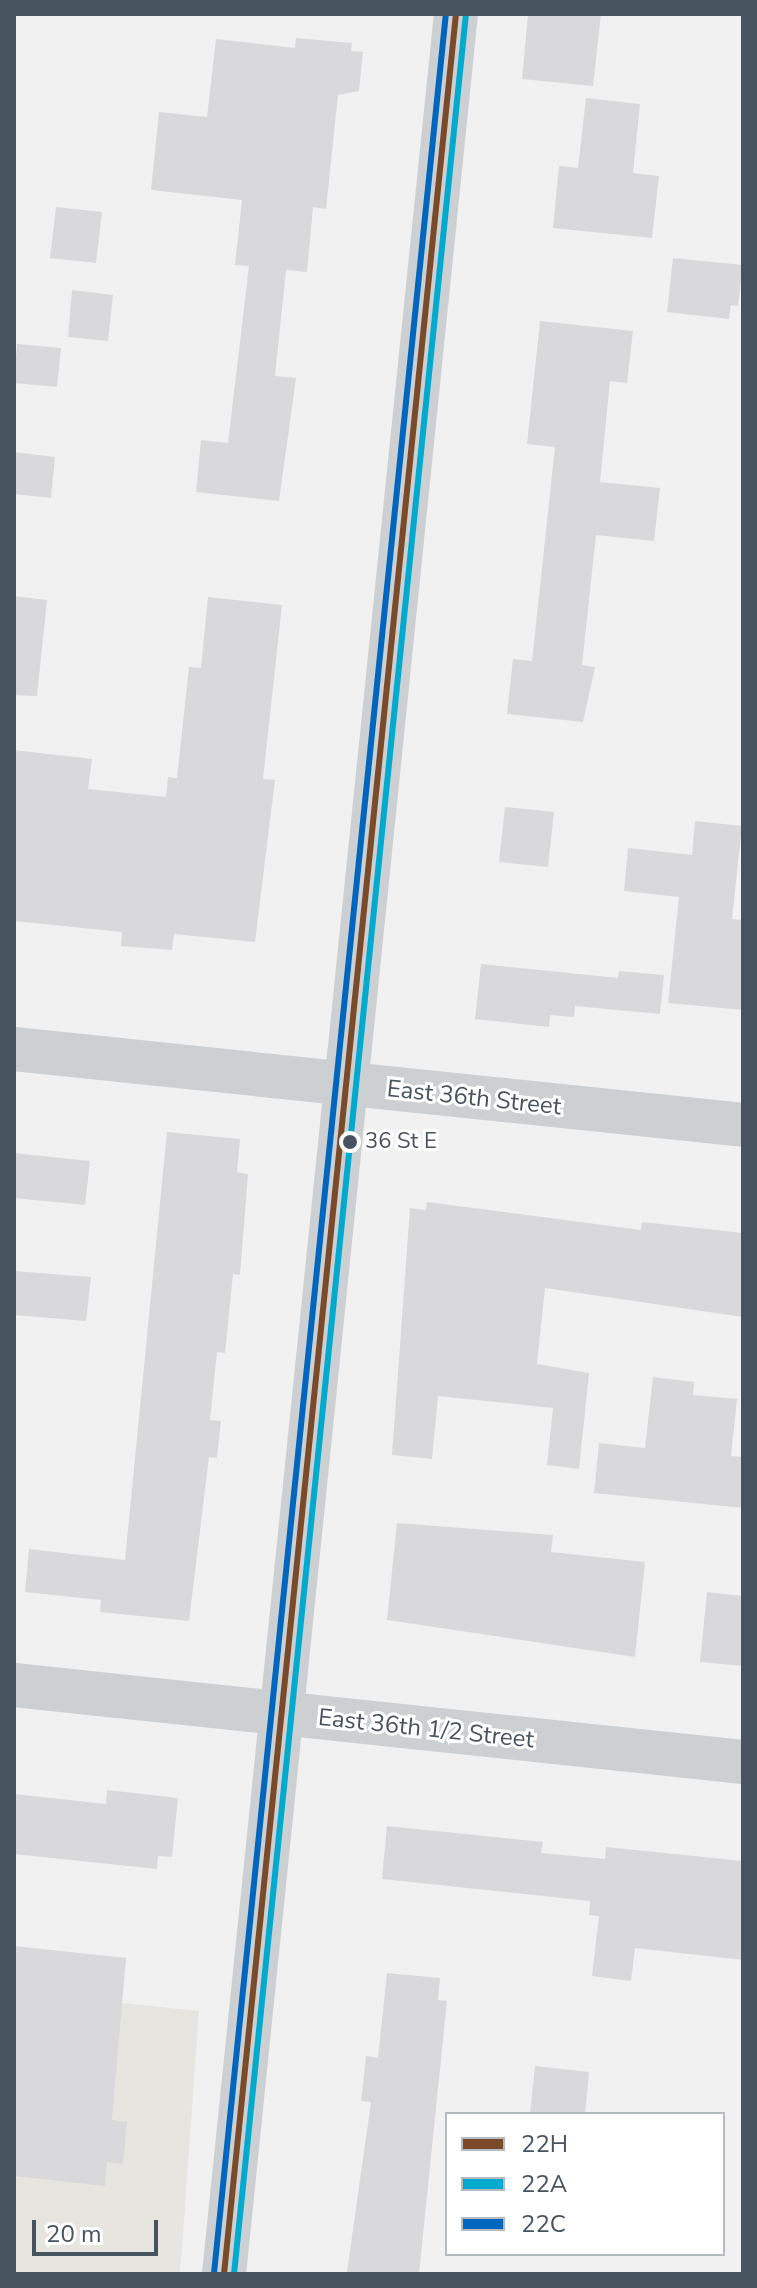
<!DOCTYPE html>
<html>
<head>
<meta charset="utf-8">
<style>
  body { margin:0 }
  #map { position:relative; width:757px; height:2288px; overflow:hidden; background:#f2f1f1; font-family:"Nunito Sans",sans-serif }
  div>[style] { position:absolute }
  .commercial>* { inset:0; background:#e6e5df }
  .building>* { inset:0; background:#d9d9db }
  .minor>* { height:44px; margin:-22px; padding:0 22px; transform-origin:22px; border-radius:22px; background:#cdd0d2 }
  .bus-1>* { height:6px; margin:-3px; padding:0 3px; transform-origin:3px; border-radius:3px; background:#7a4b2a }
  .bus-2>* { height:6px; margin:-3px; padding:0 3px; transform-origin:3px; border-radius:3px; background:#00a9ce }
  .bus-3>* { height:6px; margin:-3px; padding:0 3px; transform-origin:3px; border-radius:3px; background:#0065bd }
  .dots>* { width:22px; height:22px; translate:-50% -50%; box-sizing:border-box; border:4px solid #fff; border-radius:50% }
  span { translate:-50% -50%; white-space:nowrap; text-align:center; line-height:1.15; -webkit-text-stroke:6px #fff; paint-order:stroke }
  .bus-label { font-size:22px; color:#47535f }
  .left { translate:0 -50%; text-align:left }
  .street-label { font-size:24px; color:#47535f }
  .frame { position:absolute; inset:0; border:16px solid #47535f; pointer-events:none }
  .legend { position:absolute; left:445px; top:2112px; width:280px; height:144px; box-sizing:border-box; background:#fff; border:2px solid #b5babf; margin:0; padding:10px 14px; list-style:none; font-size:24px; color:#47535f }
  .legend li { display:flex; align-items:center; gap:16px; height:40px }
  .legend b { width:40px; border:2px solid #b5babf }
  .scale { position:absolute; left:32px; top:2220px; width:126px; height:36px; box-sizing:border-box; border:4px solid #47535f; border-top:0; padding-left:10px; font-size:24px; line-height:28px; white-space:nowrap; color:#47535f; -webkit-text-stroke:6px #fff; paint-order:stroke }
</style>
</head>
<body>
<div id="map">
  <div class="commercial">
    <div style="clip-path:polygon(14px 1992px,199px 2011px,180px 2274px,14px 2274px)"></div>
  </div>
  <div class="building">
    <div style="clip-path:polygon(528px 14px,601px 14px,593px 86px,522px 79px)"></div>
    <div style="clip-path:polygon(296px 38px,352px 43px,351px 51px,363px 52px,359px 91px,338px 95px,326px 209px,313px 207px,307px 272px,286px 270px,275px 376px,296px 378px,279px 501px,196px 492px,201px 440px,228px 443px,249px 266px,235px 265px,242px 200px,151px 190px,159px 112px,207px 117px,216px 39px,295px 48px)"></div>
    <div style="clip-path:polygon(586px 98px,640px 104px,633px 173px,659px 176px,652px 238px,553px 228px,559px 166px,578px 168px)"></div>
    <div style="clip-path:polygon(56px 207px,102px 212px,96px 263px,50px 258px)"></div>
    <div style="clip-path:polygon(673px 258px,743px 265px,738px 306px,731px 305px,729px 319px,667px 312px)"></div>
    <div style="clip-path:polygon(72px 290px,113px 295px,108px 341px,68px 337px)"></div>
    <div style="clip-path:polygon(540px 321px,633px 331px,627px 383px,610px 381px,600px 482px,660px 488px,654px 541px,596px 535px,582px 665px,595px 667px,583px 722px,507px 714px,513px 659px,532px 661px,555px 447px,527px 444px)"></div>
    <div style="clip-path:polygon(17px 344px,61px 348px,57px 387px,14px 383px)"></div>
    <div style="clip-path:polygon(14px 452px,55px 457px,51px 498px,14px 494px)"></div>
    <div style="clip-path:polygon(14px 596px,47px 600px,37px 696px,14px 695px)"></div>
    <div style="clip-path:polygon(208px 597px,282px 605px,263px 779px,275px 780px,255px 942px,174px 934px,172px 950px,121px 946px,122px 932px,14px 921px,14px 750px,92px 759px,88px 789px,166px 797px,168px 777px,177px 778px,189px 667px,201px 668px)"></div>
    <div style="clip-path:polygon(505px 807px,554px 812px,548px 867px,499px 862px)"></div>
    <div style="clip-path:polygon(695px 821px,742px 826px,732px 919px,743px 920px,743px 1010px,668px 1003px,679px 897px,624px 891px,628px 848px,692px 855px)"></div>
    <div style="clip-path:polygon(481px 964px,618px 978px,619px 971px,664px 975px,660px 1014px,575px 1006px,574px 1017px,550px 1015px,549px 1027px,475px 1019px)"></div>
    <div style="clip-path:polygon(167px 1132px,240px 1139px,237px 1172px,248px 1174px,240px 1275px,233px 1274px,225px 1353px,217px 1352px,210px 1420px,221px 1421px,217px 1458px,209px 1457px,189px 1621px,100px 1612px,101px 1600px,25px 1592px,29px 1549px,125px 1560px)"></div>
    <div style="clip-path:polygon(14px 1153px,90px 1161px,85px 1205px,14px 1198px)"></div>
    <div style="clip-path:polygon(427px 1202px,641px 1230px,642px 1222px,743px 1233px,743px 1317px,545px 1288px,537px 1364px,589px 1373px,579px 1469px,547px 1465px,553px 1408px,438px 1396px,432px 1459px,392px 1455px,410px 1208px,426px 1210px)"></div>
    <div style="clip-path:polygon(14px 1271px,91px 1277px,86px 1321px,14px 1315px)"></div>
    <div style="clip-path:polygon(653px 1377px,694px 1382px,693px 1395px,737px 1399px,731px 1456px,743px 1457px,743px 1508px,594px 1493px,599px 1443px,645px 1448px)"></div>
    <div style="clip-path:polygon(397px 1523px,553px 1535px,551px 1552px,645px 1562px,635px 1657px,387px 1620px)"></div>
    <div style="clip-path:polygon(707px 1592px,743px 1596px,743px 1666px,700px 1662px)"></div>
    <div style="clip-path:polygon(107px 1790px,178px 1798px,172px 1857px,158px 1856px,157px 1869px,14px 1854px,14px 1794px,106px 1804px)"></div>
    <div style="clip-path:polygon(387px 1826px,543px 1842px,541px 1853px,605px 1859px,606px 1847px,743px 1861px,743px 1960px,635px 1948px,631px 1981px,592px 1976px,599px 1916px,589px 1915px,590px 1901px,382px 1879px)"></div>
    <div style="clip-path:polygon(14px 1946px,126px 1958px,112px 2120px,127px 2122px,123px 2164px,107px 2162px,105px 2186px,14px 2176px)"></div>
    <div style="clip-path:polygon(387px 1973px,440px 1978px,438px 2000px,447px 2001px,419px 2274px,347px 2272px,371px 2102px,361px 2101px,366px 2056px,378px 2058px)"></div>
    <div style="clip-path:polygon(535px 2066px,589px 2072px,585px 2114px,530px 2114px)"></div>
  </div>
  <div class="minor">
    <div style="left:14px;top:1049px;width:733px;rotate:5.95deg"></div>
    <div style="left:14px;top:1685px;width:733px;rotate:6.03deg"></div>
    <div style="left:224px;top:2274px;width:2272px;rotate:-84.14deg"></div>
  </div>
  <div class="bus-1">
    <div style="left:224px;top:2274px;width:2272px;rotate:-84.14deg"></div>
  </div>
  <div class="bus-2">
    <div style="left:234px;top:2274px;width:2271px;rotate:-84.14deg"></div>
  </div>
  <div class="bus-3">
    <div style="left:214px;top:2273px;width:2271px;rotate:-84.14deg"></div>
  </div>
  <div class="dots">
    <div style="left:350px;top:1142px;background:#47535f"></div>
  </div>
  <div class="bus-label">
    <span class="left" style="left:365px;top:1142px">36 St E</span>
  </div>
  <div class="street-label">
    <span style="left:474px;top:1098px;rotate:6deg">East 36th Street</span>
    <span style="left:426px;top:1729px;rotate:6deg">East 36th 1/2 Street</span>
  </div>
  <div class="frame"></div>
  <ul class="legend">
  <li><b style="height:10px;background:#7a4b2a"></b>22H</li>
  <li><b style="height:10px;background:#00a9ce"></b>22A</li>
  <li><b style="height:10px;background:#0065bd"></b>22C</li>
  </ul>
  <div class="scale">20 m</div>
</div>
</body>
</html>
